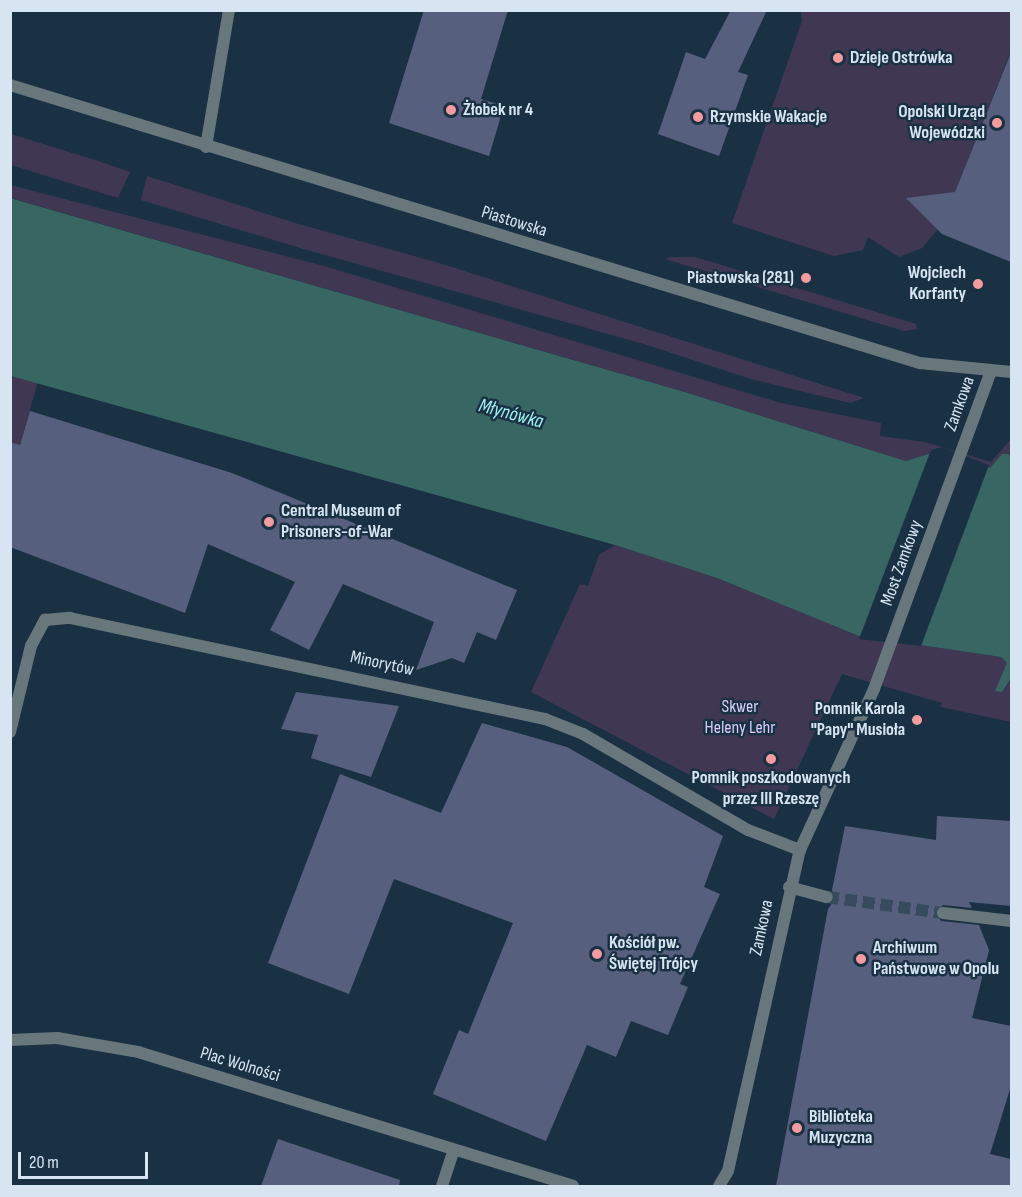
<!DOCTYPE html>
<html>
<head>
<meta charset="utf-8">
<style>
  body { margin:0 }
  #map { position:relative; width:1022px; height:1197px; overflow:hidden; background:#1a3144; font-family:"Sofia Sans Condensed",sans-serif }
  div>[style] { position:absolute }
  .green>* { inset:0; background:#403853 }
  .water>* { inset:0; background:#376663 }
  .pier>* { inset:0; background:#1a3144 }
  .building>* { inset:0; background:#56607e }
  .minor-tunnel>* { height:12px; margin-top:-6px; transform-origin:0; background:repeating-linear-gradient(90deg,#364c5e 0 12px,transparent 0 18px) }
  .minor>* { height:12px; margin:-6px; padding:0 6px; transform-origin:6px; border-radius:6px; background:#68777c }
  .tertiary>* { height:12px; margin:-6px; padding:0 6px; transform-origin:6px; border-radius:6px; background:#68777c }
  .dots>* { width:16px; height:16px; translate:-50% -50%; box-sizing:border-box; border:3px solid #1a3144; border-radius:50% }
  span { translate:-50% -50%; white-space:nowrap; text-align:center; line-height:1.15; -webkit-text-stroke:5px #1a3144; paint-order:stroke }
  .poi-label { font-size:18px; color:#d7e5f2; font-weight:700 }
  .left { translate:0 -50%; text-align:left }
  .right { translate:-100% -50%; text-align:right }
  .street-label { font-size:18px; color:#d7e5f2 }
  .park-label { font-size:18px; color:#dacdfc }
  .water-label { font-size:20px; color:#9ef1ec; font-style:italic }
  .frame { position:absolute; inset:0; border:12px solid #d7e5f2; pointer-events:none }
  .scale { position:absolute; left:18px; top:1152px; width:130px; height:27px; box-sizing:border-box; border:3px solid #d7e5f2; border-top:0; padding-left:8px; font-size:18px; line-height:21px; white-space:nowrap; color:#d7e5f2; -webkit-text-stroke:4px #1a3144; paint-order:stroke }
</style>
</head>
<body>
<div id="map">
  <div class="green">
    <div style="clip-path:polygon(801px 11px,1011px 11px,1011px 51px,951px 202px,926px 196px,942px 224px,922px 248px,899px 257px,868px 237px,863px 250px,834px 256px,732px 223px,802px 21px)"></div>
    <div style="clip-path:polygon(11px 134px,98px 161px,130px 172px,118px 198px,11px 165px)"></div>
    <div style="clip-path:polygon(147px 176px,295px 223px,439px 263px,864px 398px,850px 403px,751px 379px,644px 344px,307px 250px,141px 200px)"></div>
    <div style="clip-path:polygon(10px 185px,324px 266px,781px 403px,881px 423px,880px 436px,925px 442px,991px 462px,1011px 439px,1011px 459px,1008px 454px,990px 468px,941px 450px,906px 461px,678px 390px,11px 198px)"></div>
    <div style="clip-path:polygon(671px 257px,695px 257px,916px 324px,917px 329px,904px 331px,665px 259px)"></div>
    <div style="clip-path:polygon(11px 376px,38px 381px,20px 445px,11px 442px)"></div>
    <div style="clip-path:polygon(615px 545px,717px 578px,859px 636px,1001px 657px,1007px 663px,1002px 692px,1011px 678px,1011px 722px,941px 707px,942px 703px,842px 674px,774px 819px,531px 692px,580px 584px,588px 586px,599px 555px)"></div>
  </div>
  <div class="water">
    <div style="clip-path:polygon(10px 198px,678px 390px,906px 461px,941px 450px,990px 468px,1002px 454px,1008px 454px,1012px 459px,1011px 678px,1002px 692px,995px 691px,1007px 663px,1001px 657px,859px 636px,717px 578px,615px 545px,11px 376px)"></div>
  </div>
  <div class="pier">
    <div style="clip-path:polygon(942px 447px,989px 465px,921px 646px,859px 639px,931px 450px)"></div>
  </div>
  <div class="building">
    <div style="clip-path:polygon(424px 10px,508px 10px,481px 99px,504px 106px,489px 156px,389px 123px)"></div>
    <div style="clip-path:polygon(731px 10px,767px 10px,738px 72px,748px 75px,719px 156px,658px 134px,686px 52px,705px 59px)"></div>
    <div style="clip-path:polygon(1010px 55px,1011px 56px,1011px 262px,942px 234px,906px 198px,955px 192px)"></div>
    <div style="clip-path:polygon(30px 411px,232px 473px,517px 590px,496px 640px,477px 632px,464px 663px,452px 658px,416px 670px,434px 622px,343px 584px,309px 650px,270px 630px,295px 582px,208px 544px,185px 613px,10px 547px,10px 442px,20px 445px)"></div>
    <div style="clip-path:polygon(296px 692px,399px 706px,371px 777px,311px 758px,318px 735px,281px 729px)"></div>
    <div style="clip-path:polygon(482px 723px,567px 747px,723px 836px,704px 887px,720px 894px,680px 984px,688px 987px,668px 1035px,631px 1021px,616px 1057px,587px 1045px,546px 1141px,433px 1094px,459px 1030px,468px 1034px,513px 923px,394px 879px,349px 994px,268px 963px,340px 774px,441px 813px)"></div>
    <div style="clip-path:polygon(937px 816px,1011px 821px,1011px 906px,969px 902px,972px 908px,943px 905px,935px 913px,941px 921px,979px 925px,989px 950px,972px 1018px,1011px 1026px,1011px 1086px,990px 1154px,1011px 1159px,1011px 1186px,776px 1186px,828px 909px,835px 899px,832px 890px,845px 826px,936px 840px)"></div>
    <div style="clip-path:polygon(278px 1139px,400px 1180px,399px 1186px,261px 1186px)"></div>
  </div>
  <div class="minor-tunnel">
    <div style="left:827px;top:897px;width:117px;rotate:7.9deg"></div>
  </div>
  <div class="minor">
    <div style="left:206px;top:147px;width:139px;rotate:-80.5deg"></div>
    <div style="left:10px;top:732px;width:89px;rotate:-76.3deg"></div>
    <div style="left:31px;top:646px;width:30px;rotate:-62deg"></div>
    <div style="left:45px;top:620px;width:25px;rotate:-5deg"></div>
    <div style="left:70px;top:618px;width:486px;rotate:12deg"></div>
    <div style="left:545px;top:719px;width:41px;rotate:21.5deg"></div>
    <div style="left:583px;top:734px;width:191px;rotate:30.2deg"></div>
    <div style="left:748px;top:830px;width:56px;rotate:21deg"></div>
    <div style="left:789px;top:887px;width:39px;rotate:15deg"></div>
    <div style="left:943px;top:913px;width:69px;rotate:6.6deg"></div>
    <div style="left:10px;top:1040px;width:47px;rotate:-2.4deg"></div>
    <div style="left:57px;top:1038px;width:82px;rotate:9.8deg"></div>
    <div style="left:138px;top:1052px;width:455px;rotate:17.1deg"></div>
    <div style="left:442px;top:1186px;width:38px;rotate:-72deg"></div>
    <div style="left:719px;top:1186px;width:17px;rotate:-59deg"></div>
    <div style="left:728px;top:1171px;width:329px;rotate:-77.4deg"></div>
    <div style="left:800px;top:850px;width:177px;rotate:-65.3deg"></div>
    <div style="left:874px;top:689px;width:339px;rotate:-69.8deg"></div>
  </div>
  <div class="tertiary">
    <div style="left:10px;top:85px;width:952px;rotate:16.99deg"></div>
    <div style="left:920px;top:363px;width:92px;rotate:5.6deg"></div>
  </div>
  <div class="dots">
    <div style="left:838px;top:58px;background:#f59b9d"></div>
    <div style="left:451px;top:110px;background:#f59b9d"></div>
    <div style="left:698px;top:117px;background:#f59b9d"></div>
    <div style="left:997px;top:123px;background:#f59b9d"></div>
    <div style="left:806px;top:278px;background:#f59b9d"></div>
    <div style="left:978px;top:284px;background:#f59b9d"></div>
    <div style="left:269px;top:522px;background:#f59b9d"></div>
    <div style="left:917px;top:720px;background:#f59b9d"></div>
    <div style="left:771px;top:759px;background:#f59b9d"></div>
    <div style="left:597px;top:954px;background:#f59b9d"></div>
    <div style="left:861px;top:959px;background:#f59b9d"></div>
    <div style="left:797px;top:1128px;background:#f59b9d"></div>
  </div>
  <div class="poi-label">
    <span class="left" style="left:850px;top:58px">Dzieje Ostrówka</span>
    <span class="left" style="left:463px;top:110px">Żłobek nr 4</span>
    <span class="right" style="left:985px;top:123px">Opolski Urząd<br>Wojewódzki</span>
    <span class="left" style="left:710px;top:117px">Rzymskie Wakacje</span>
    <span class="right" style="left:966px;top:284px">Wojciech<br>Korfanty</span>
    <span class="right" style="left:794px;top:278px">Piastowska (281)</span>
    <span class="left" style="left:281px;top:522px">Central Museum of<br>Prisoners-of-War</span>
    <span class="right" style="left:905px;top:720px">Pomnik Karola<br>"Papy" Musioła</span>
    <span style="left:771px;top:789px">Pomnik poszkodowanych<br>przez III Rzeszę</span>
    <span class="left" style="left:609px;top:954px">Kościół pw.<br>Świętej Trójcy</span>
    <span class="left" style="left:873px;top:959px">Archiwum<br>Państwowe w Opolu</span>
    <span class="left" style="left:809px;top:1128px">Biblioteka<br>Muzyczna</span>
  </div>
  <div class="street-label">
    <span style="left:514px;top:222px;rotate:17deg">Piastowska</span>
    <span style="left:960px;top:404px;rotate:-70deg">Zamkowa</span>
    <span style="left:902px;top:563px;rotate:-70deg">Most Zamkowy</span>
    <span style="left:382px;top:664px;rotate:12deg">Minorytów</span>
    <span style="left:762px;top:928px;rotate:-78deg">Zamkowa</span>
    <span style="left:240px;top:1065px;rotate:17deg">Plac Wolności</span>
  </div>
  <div class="park-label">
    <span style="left:740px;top:718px">Skwer<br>Heleny Lehr</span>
  </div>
  <div class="water-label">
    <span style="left:511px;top:414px;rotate:15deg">Młynówka</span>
  </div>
  <div class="frame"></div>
  <div class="scale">20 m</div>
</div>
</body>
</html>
